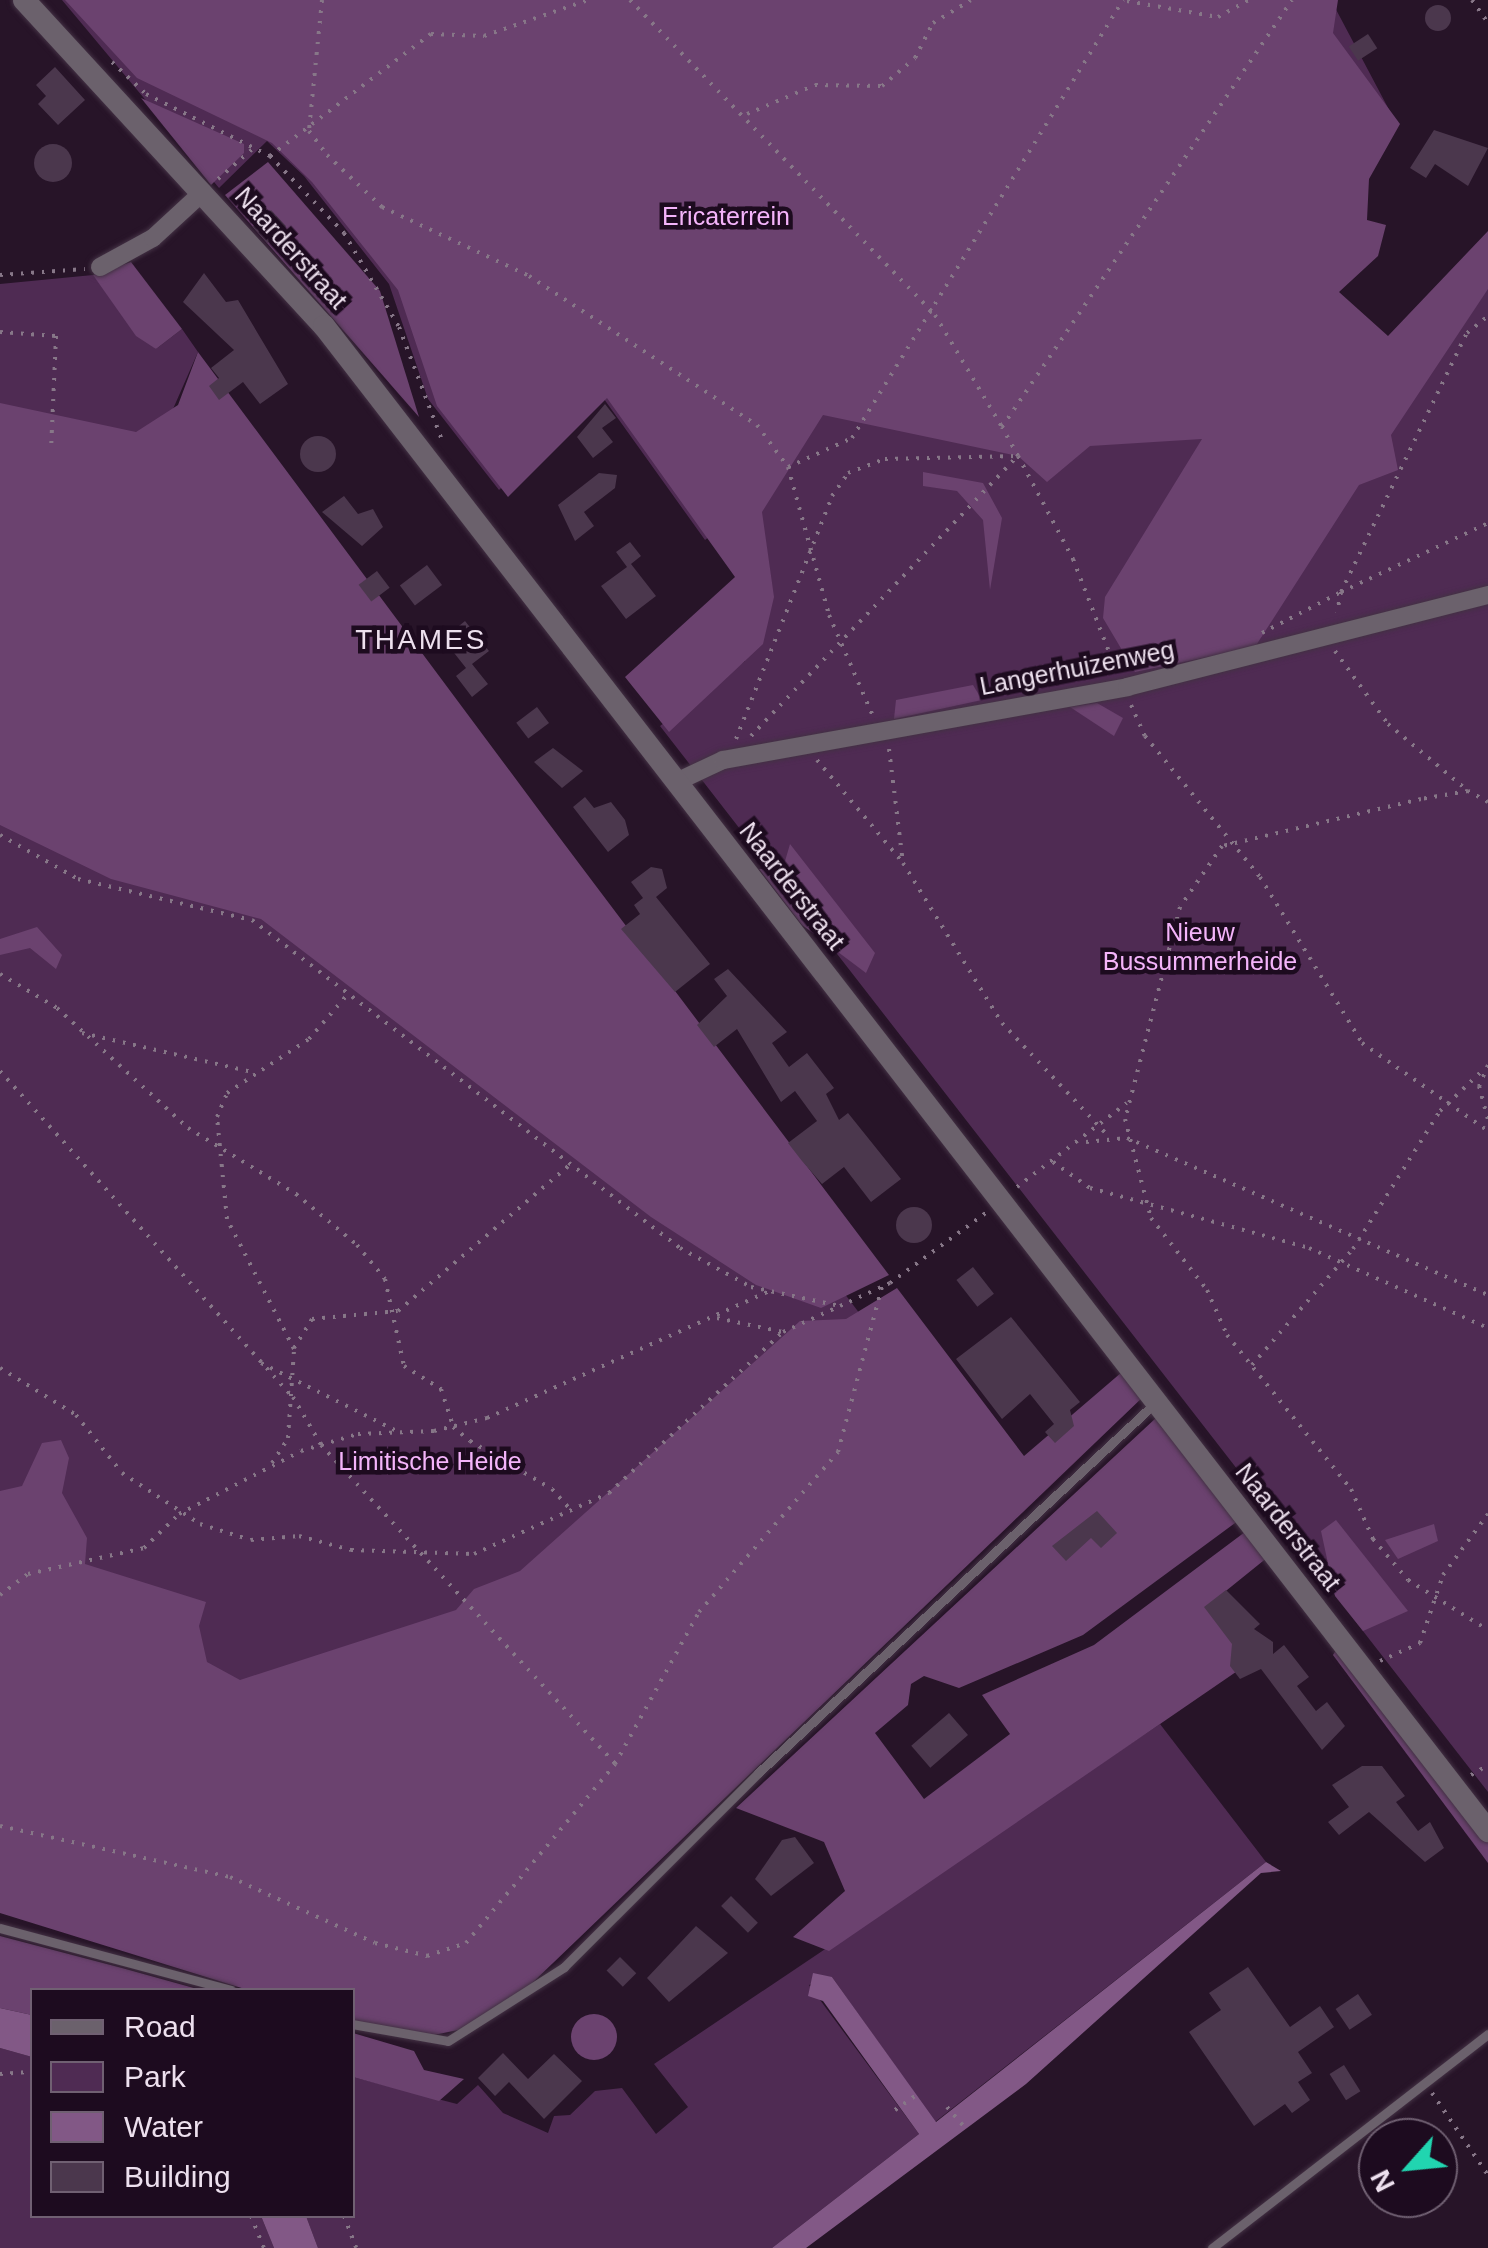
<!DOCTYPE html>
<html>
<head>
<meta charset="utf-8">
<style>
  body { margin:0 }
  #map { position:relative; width:1488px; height:2248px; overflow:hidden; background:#271428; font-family:Helvetica,sans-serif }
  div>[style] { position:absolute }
  .green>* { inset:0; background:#4f2b53 }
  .forest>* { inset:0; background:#6b426f }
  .round { border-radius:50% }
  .water>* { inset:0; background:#825886 }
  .building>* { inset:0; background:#4b374d; transform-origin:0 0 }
  .path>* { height:4px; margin-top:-2px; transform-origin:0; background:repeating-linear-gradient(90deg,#877788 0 2.5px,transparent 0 10.5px) }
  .roads { filter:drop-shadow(0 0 2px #433144) drop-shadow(0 0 2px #433144) }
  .service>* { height:9px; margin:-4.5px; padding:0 4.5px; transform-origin:4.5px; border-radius:4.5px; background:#6b616c }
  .minor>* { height:18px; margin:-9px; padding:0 9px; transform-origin:9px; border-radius:9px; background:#6b616c }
  .tertiary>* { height:22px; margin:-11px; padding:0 11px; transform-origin:11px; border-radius:11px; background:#6b616c }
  span { translate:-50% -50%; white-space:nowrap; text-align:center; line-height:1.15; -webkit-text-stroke:9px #1d0b1f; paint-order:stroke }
  .park-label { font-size:25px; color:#f4b4fa }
  .street-label { font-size:25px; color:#ede0ee }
  .neighbourhood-label { font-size:28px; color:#ede0ee; letter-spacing:2.5px }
  .legend { position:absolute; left:30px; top:1988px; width:325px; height:230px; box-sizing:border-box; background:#1d0b1f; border:2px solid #706072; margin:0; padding:12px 18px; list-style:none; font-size:30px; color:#ede0ee }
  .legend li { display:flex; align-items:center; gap:20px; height:50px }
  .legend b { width:50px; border:2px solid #706072 }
  .north { position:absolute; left:1358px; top:2118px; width:100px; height:100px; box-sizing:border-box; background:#1d0b1f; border:2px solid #706072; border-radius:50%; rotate:243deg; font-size:28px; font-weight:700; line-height:40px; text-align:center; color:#ede0ee }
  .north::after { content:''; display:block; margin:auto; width:35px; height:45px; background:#21d5b0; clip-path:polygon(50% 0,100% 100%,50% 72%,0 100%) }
</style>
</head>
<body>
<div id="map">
  <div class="green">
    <i style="clip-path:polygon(62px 0,1331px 0,1395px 121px,1110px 596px,1488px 266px,1488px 1792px,660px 726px,745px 661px,746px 508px,705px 540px,599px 392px,499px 490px,428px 399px,389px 284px,304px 176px,267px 141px,219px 188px)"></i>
    <i style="clip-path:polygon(93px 275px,156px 349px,182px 329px,198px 352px,173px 409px,1005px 1505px,352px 1990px,0 1897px,0 284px)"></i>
    <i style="clip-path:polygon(1160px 1724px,1266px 1862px,935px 2122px,832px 1977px,809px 1985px,919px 2134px,772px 2248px,318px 2248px,306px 2216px,352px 2216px,353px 2077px,457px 2104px,478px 2085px,503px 2113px,548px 2133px,554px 2116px,570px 2115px,595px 2091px,622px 2088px,656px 2134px,688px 2107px,654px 2064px)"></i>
    <i style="clip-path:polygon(0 2048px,32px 2057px,32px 2216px,261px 2216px,274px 2248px,0 2248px)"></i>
  </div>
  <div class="forest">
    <i style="clip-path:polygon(65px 0,1338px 0,1333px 33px,1400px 124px,1369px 179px,1367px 220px,1386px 225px,1378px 256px,1339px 292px,1388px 336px,1488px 231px,1488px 289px,1391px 435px,1398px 470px,1359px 485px,1255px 647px,1135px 672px,1103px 618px,1105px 597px,1202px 439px,1090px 446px,1047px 482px,1018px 456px,823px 415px,762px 512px,774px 597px,763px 644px,669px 732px,625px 677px,735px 577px,607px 398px,508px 497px,437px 406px,398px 290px,312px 182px,272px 143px,137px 78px)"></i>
    <i style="clip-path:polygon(141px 98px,244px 144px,244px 153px,211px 185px)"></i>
    <i style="clip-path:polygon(268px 162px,380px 291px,419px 417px,225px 195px)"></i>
    <i style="clip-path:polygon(131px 262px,182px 329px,156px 349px,136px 336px,93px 275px)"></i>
    <i style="clip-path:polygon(198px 352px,544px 817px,889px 1275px,821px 1308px,756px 1285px,651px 1217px,261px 919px,111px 879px,0 825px,0 403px,136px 432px,178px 405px)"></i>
    <i style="clip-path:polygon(923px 472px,983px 483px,1002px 518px,990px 590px,983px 520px,957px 491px,923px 486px)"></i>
    <i style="clip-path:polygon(973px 685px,982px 700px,894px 719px,896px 700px)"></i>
    <i style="clip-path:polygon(1097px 703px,1123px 718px,1114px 736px,1070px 707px)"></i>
    <i style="clip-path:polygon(790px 844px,875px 953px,866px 973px,802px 925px,759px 869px,783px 868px)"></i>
    <i style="clip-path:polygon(37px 927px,62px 955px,56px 969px,30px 948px,0 955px,0 939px)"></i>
    <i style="clip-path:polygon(897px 1288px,1024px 1456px,1122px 1372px,1145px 1395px,528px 1987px,468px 2028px,424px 2037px,353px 2021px,352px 1990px,248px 1990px,0 1913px,0 1491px,22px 1486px,42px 1443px,61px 1440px,69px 1458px,62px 1493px,87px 1538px,85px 1564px,206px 1602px,199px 1626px,207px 1662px,240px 1680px,456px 1610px,474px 1589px,520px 1571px,800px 1321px,846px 1319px)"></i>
    <i style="clip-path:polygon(1171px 1404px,1250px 1512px,1083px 1635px,959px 1688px,924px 1676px,911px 1684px,908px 1705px,875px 1733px,924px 1799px,1010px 1734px,982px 1695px,1094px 1645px,1257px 1523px,1278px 1549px,1206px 1607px,1249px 1663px,829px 1951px,793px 1937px,845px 1891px,824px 1842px,736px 1808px)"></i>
    <i style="clip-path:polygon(1336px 1520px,1408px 1611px,1363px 1631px,1335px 1596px,1321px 1531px)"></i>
    <i style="clip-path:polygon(1434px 1524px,1438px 1541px,1398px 1559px,1385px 1540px)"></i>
    <i style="clip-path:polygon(1343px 1639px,1488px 1835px,1488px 1863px,1333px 1655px)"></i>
    <i style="clip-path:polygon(0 1936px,122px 1968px,201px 1990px,32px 1990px,32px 2015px,0 2008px)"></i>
    <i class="round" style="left:571px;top:2014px;width:46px;height:46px"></i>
    <i style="clip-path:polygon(353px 2033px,414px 2051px,424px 2070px,464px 2079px,439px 2101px,353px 2077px)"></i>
  </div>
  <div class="water">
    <i style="clip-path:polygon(1266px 1862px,1281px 1871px,1261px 1873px,1026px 2084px,806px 2248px,772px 2248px,919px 2134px,823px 2001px,808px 1996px,813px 1973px,832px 1977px,936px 2122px)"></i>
    <i style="clip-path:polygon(0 2008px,32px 2015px,32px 2057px,0 2048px)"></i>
    <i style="clip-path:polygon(261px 2216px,306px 2216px,318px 2248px,274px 2248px)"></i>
  </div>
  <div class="building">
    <i class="round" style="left:1425px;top:5px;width:26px;height:26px"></i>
    <i style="left:1368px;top:34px;width:17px;height:23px;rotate:57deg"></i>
    <i style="clip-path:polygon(55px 67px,85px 100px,58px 125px,38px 104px,46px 96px,36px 85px)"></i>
    <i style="clip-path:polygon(1434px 130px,1488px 148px,1468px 186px,1435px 164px,1426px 178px,1410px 168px)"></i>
    <i class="round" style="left:34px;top:144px;width:38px;height:38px"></i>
    <i style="left:271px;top:210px;width:22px;height:25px;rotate:47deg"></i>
    <i style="clip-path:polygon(204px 273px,226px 302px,238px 300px,288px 384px,260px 404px,243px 382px,219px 400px,209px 386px,219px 378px,211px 368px,234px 350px,183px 302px)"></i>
    <i style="clip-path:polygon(605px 404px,616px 418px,602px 428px,613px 442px,593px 458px,577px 437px)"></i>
    <i class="round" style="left:300px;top:436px;width:36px;height:36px"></i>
    <i style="clip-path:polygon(599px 473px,617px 475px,615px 488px,584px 512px,594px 526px,575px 541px,558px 505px)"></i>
    <i style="clip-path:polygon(344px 496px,358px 514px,373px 509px,383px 527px,362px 546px,322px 512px)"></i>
    <i style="clip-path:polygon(630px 542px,641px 556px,631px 564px,656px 596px,626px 619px,601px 586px,627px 567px,616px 552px)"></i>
    <i style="left:427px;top:565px;width:25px;height:34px;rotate:53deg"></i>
    <i style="left:377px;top:571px;width:21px;height:23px;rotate:53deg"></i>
    <i style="clip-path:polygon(465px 621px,489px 651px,472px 664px,488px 684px,472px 697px,456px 676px,466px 668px,443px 639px)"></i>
    <i style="left:537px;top:707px;width:20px;height:26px;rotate:53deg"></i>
    <i style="clip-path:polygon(553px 748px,583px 771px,562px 788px,534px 762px)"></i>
    <i style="clip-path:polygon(585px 797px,594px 808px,611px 802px,625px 820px,629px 835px,608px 852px,573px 807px)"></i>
    <i style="clip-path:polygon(651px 867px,662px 869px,667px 888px,656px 897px,710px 964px,675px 992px,621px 929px,640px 914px,634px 905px,643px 898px,631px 882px)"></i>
    <i style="clip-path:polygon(728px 969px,787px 1032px,772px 1043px,789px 1067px,807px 1053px,834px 1088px,826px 1094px,839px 1120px,848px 1113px,901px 1179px,871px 1202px,844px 1167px,822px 1184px,802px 1161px,788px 1143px,817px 1121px,795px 1091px,781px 1102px,737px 1029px,714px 1047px,697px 1025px,727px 996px,714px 979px)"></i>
    <i class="round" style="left:896px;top:1207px;width:36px;height:36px"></i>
    <i style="left:973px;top:1267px;width:34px;height:21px;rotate:52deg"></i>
    <i style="clip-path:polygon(1011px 1317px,1080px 1402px,1070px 1410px,1074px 1426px,1055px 1443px,1045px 1432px,1054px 1424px,1030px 1394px,1002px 1419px,956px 1359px)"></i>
    <i style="clip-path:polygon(1097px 1511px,1117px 1533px,1101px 1548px,1091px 1538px,1066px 1561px,1052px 1546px)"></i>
    <i style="clip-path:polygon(1226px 1590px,1260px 1624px,1254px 1629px,1273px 1642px,1273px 1654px,1284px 1645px,1309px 1677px,1297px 1686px,1316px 1711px,1327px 1702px,1345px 1726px,1322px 1750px,1261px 1669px,1240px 1679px,1230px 1666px,1232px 1644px,1204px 1607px)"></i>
    <i style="left:949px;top:1713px;width:29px;height:50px;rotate:49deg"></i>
    <i style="clip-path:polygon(1362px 1766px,1382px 1766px,1405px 1796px,1396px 1802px,1418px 1831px,1430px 1822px,1444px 1848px,1425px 1862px,1369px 1812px,1339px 1835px,1328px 1822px,1349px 1807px,1332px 1785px)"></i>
    <i style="clip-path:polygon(795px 1837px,814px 1863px,771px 1896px,755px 1879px,782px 1840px)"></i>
    <i style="left:731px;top:1896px;width:38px;height:14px;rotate:45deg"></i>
    <i style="clip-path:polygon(696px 1926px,728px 1953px,669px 2002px,647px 1978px)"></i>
    <i style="left:620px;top:1957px;width:23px;height:19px;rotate:45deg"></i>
    <i style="clip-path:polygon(1248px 1967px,1290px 2027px,1320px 2006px,1334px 2027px,1298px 2052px,1312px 2073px,1298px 2082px,1310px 2100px,1292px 2113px,1285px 2104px,1254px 2126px,1189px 2032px,1221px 2010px,1209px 1993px)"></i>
    <i style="left:1358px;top:1994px;width:25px;height:27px;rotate:56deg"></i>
    <i style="clip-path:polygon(503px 2053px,528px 2079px,554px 2054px,582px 2081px,544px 2119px,509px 2082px,495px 2096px,478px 2078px)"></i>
    <i style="left:1344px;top:2065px;width:31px;height:17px;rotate:58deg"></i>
  </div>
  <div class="path">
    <i style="left:322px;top:0;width:132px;rotate:95.7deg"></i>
    <i style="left:309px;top:131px;width:30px;rotate:53deg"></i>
    <i style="left:327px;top:155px;width:76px;rotate:43.4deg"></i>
    <i style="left:382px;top:207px;width:162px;rotate:25.1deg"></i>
    <i style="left:529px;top:276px;width:272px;rotate:33.2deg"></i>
    <i style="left:757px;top:425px;width:52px;rotate:53.6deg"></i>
    <i style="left:788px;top:467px;width:154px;rotate:74.5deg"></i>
    <i style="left:829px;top:615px;width:108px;rotate:66.5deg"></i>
    <i style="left:630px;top:0;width:438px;rotate:45.9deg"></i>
    <i style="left:935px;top:315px;width:131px;rotate:59.1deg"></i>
    <i style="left:1472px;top:0;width:28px;rotate:55deg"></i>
    <i style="left:1127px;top:1px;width:92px;rotate:10deg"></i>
    <i style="left:1218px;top:17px;width:35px;rotate:-29deg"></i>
    <i style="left:112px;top:62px;width:47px;rotate:43.3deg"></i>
    <i style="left:146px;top:94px;width:139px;rotate:26.6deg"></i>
    <i style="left:270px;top:156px;width:107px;rotate:46.1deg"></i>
    <i style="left:344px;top:233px;width:109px;rotate:59.7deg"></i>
    <i style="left:399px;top:327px;width:124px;rotate:69.2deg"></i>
    <i style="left:747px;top:114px;width:74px;rotate:-23.1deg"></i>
    <i style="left:815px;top:85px;width:67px;rotate:0.9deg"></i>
    <i style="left:882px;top:86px;width:43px;rotate:-40.3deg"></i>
    <i style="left:915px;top:58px;width:39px;rotate:-63deg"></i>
    <i style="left:933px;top:23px;width:44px;rotate:-31.2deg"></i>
    <i style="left:270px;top:156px;width:202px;rotate:-37.2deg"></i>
    <i style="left:431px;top:34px;width:53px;rotate:2.2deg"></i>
    <i style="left:484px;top:36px;width:110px;rotate:-19.1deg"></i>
    <i style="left:218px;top:179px;width:50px;rotate:-41deg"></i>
    <i style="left:0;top:275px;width:85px;rotate:-4deg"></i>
    <i style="left:0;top:332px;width:56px;rotate:4.1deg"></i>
    <i style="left:56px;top:336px;width:114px;rotate:92.5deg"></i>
    <i style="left:788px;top:467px;width:70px;rotate:-24.4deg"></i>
    <i style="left:852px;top:438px;width:515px;rotate:-58.25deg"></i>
    <i style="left:1341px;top:592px;width:288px;rotate:-64.1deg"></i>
    <i style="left:1467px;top:333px;width:27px;rotate:-39deg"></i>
    <i style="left:1341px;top:592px;width:162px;rotate:-25.1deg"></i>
    <i style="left:1262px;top:633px;width:89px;rotate:-27.4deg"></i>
    <i style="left:1341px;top:592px;width:21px;rotate:101deg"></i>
    <i style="left:1335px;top:651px;width:90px;rotate:54deg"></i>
    <i style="left:1388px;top:724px;width:104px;rotate:39.9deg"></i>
    <i style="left:1131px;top:705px;width:34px;rotate:66deg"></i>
    <i style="left:1145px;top:736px;width:182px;rotate:50.8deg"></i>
    <i style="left:1260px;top:877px;width:195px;rotate:58.4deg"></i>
    <i style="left:1362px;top:1043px;width:154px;rotate:34.9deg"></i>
    <i style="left:751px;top:736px;width:387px;rotate:-46.4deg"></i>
    <i style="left:1018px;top:456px;width:33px;rotate:-119deg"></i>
    <i style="left:1002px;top:427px;width:516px;rotate:-55.82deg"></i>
    <i style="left:736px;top:739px;width:261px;rotate:-68.4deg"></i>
    <i style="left:832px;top:496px;width:28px;rotate:-55deg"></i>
    <i style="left:848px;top:473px;width:40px;rotate:-21deg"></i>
    <i style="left:885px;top:459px;width:133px;rotate:-1.3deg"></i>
    <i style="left:1018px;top:456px;width:117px;rotate:61.9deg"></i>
    <i style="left:1073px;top:559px;width:119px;rotate:68.8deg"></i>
    <i style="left:889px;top:749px;width:115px;rotate:83deg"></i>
    <i style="left:903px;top:863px;width:188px;rotate:58.3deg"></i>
    <i style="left:1002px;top:1023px;width:156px;rotate:46.8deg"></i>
    <i style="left:817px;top:760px;width:134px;rotate:50.1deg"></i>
    <i style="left:1488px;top:802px;width:23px;rotate:-151deg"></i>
    <i style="left:1468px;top:791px;width:48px;rotate:170.3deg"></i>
    <i style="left:1421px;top:799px;width:204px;rotate:166.7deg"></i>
    <i style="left:1222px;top:846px;width:74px;rotate:124.5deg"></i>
    <i style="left:1180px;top:907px;width:219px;rotate:104.5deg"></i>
    <i style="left:1125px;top:1119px;width:102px;rotate:75.3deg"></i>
    <i style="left:1151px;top:1218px;width:91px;rotate:52.1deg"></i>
    <i style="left:1207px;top:1290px;width:49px;rotate:66deg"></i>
    <i style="left:1227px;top:1335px;width:198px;rotate:51.2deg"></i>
    <i style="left:1351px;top:1489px;width:55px;rotate:66.3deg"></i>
    <i style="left:1373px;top:1539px;width:54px;rotate:49.5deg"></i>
    <i style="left:1408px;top:1580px;width:94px;rotate:32deg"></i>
    <i style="left:0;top:835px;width:90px;rotate:29.4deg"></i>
    <i style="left:78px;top:879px;width:179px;rotate:13.3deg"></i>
    <i style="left:252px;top:920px;width:539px;rotate:37.46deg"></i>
    <i style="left:680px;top:1248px;width:81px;rotate:28.8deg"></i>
    <i style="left:751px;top:1287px;width:91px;rotate:12.1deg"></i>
    <i style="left:840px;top:1306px;width:55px;rotate:-24.7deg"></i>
    <i style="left:890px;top:1283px;width:120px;rotate:-36.2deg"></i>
    <i style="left:0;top:974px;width:66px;rotate:30.8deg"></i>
    <i style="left:57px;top:1008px;width:178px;rotate:42.5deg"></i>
    <i style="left:188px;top:1128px;width:127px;rotate:31.4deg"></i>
    <i style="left:296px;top:1194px;width:80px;rotate:39.9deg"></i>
    <i style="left:357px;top:1245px;width:44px;rotate:50.5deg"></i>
    <i style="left:385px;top:1279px;width:89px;rotate:77.7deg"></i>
    <i style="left:404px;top:1366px;width:44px;rotate:31.9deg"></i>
    <i style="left:441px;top:1389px;width:40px;rotate:72deg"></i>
    <i style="left:453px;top:1427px;width:22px;rotate:39deg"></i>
    <i style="left:470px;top:1441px;width:95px;rotate:30.3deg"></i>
    <i style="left:552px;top:1489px;width:31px;rotate:48deg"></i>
    <i style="left:82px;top:1033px;width:174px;rotate:12.9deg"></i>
    <i style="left:1488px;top:1065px;width:23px;rotate:113deg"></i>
    <i style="left:1479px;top:1086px;width:35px;rotate:75deg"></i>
    <i style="left:0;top:1071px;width:438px;rotate:48.1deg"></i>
    <i style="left:293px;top:1397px;width:56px;rotate:59.7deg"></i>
    <i style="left:321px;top:1445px;width:434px;rotate:47.3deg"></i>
    <i style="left:1086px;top:1142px;width:41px;rotate:-5.6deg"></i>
    <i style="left:1127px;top:1138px;width:394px;rotate:23.5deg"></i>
    <i style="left:1053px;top:1162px;width:45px;rotate:35.1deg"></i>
    <i style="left:1090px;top:1188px;width:227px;rotate:15.3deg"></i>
    <i style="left:1309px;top:1248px;width:196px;rotate:24.1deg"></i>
    <i style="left:1017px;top:1187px;width:138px;rotate:-37.4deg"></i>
    <i style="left:717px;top:1318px;width:67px;rotate:12deg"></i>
    <i style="left:783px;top:1332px;width:63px;rotate:-24.5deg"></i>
    <i style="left:294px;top:1348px;width:34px;rotate:-58deg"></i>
    <i style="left:312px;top:1319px;width:86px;rotate:-5.3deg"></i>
    <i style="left:398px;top:1311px;width:227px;rotate:-40.4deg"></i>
    <i style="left:261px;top:1363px;width:154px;rotate:26.6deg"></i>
    <i style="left:1252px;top:1365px;width:154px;rotate:-49deg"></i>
    <i style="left:1353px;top:1249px;width:163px;rotate:-57.8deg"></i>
    <i style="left:1440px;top:1111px;width:59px;rotate:-43.6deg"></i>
    <i style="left:0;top:1368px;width:89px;rotate:31.7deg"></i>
    <i style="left:76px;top:1415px;width:74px;rotate:51.6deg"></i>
    <i style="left:122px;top:1473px;width:93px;rotate:33.2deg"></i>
    <i style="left:200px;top:1524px;width:53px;rotate:17.4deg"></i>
    <i style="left:251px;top:1540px;width:48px;rotate:-4.8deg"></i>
    <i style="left:299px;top:1536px;width:54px;rotate:15.1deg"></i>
    <i style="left:351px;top:1550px;width:123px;rotate:1.9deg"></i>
    <i style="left:474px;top:1554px;width:148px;rotate:-24.3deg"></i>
    <i style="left:609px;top:1493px;width:237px;rotate:-42.8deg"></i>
    <i style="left:272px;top:1463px;width:30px;rotate:-57deg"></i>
    <i style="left:288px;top:1438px;width:89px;rotate:-86.1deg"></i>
    <i style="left:294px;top:1349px;width:146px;rotate:-117.3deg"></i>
    <i style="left:227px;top:1219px;width:102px;rotate:-95.6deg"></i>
    <i style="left:217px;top:1117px;width:26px;rotate:-67deg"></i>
    <i style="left:227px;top:1093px;width:98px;rotate:-33.4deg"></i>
    <i style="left:309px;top:1039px;width:60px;rotate:-49.1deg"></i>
    <i style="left:0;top:1595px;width:35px;rotate:-37deg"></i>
    <i style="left:28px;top:1574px;width:119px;rotate:-12.6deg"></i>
    <i style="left:144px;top:1548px;width:49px;rotate:-44.2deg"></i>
    <i style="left:179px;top:1514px;width:137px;rotate:-27.3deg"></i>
    <i style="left:301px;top:1451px;width:59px;rotate:-16.6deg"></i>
    <i style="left:358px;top:1434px;width:76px;rotate:-2.3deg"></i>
    <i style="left:434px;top:1431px;width:55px;rotate:-13.8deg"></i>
    <i style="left:487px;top:1418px;width:308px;rotate:-24.2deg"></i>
    <i style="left:1380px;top:1661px;width:44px;rotate:-24.2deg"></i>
    <i style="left:1420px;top:1643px;width:72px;rotate:-71.3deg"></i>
    <i style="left:1443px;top:1575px;width:76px;rotate:-53.6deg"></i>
    <i style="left:1471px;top:1775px;width:20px;rotate:-30deg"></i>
    <i style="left:0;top:1826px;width:236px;rotate:12.5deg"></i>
    <i style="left:230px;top:1877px;width:159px;rotate:24.5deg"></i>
    <i style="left:375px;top:1943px;width:54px;rotate:14deg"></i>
    <i style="left:427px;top:1956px;width:41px;rotate:-18.4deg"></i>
    <i style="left:466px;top:1943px;width:233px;rotate:-50.2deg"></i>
    <i style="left:615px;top:1764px;width:174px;rotate:-61.1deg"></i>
    <i style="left:699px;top:1612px;width:212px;rotate:-49deg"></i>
    <i style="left:838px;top:1452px;width:171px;rotate:-75.1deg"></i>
    <i style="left:0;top:2074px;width:32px;rotate:-4deg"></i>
    <i style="left:1432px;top:2093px;width:99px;rotate:55.7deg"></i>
    <i style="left:947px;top:2107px;width:30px;rotate:49deg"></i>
    <i style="left:895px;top:2110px;width:29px;rotate:-35deg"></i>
    <i style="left:251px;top:2216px;width:35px;rotate:68deg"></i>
    <i style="left:344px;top:2216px;width:34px;rotate:69deg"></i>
  </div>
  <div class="roads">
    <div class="service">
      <i style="left:0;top:1928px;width:239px;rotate:15deg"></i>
      <i style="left:352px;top:2024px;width:97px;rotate:10deg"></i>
      <i style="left:448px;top:2041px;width:138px;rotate:-32.5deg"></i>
      <i style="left:564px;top:1967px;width:274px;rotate:-45deg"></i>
      <i style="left:758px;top:1773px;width:541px;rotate:-42.98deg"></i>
      <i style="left:1212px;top:2248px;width:349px;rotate:-37.8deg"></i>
    </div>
    <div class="minor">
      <i style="left:100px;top:267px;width:60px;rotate:-28.7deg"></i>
      <i style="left:153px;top:238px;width:68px;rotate:-42.6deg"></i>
      <i style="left:676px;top:782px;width:52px;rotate:-25.1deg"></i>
      <i style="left:723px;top:760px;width:411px;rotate:-10.2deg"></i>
      <i style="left:1127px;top:687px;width:373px;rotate:-14.3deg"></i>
    </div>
    <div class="tertiary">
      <i style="left:24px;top:0;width:443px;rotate:47.4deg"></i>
      <i style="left:324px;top:326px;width:1903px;rotate:52.28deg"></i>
    </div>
  </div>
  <div class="park-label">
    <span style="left:726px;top:216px">Ericaterrein</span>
    <span style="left:1200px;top:947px">Nieuw<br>Bussummerheide</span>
    <span style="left:430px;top:1461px">Limitische Heide</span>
  </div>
  <div class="street-label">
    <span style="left:291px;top:248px;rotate:48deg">Naarderstraat</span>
    <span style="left:1077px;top:668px;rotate:-11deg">Langerhuizenweg</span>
    <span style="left:792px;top:886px;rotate:52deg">Naarderstraat</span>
    <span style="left:1288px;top:1527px;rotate:52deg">Naarderstraat</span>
  </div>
  <div class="neighbourhood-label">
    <span style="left:421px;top:640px">THAMES</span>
  </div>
  <ul class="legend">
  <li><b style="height:12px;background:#6b616c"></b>Road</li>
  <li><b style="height:28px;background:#4f2b53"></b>Park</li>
  <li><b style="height:28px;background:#825886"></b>Water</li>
  <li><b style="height:28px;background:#4b374d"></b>Building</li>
  </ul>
  <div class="north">N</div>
</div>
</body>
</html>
